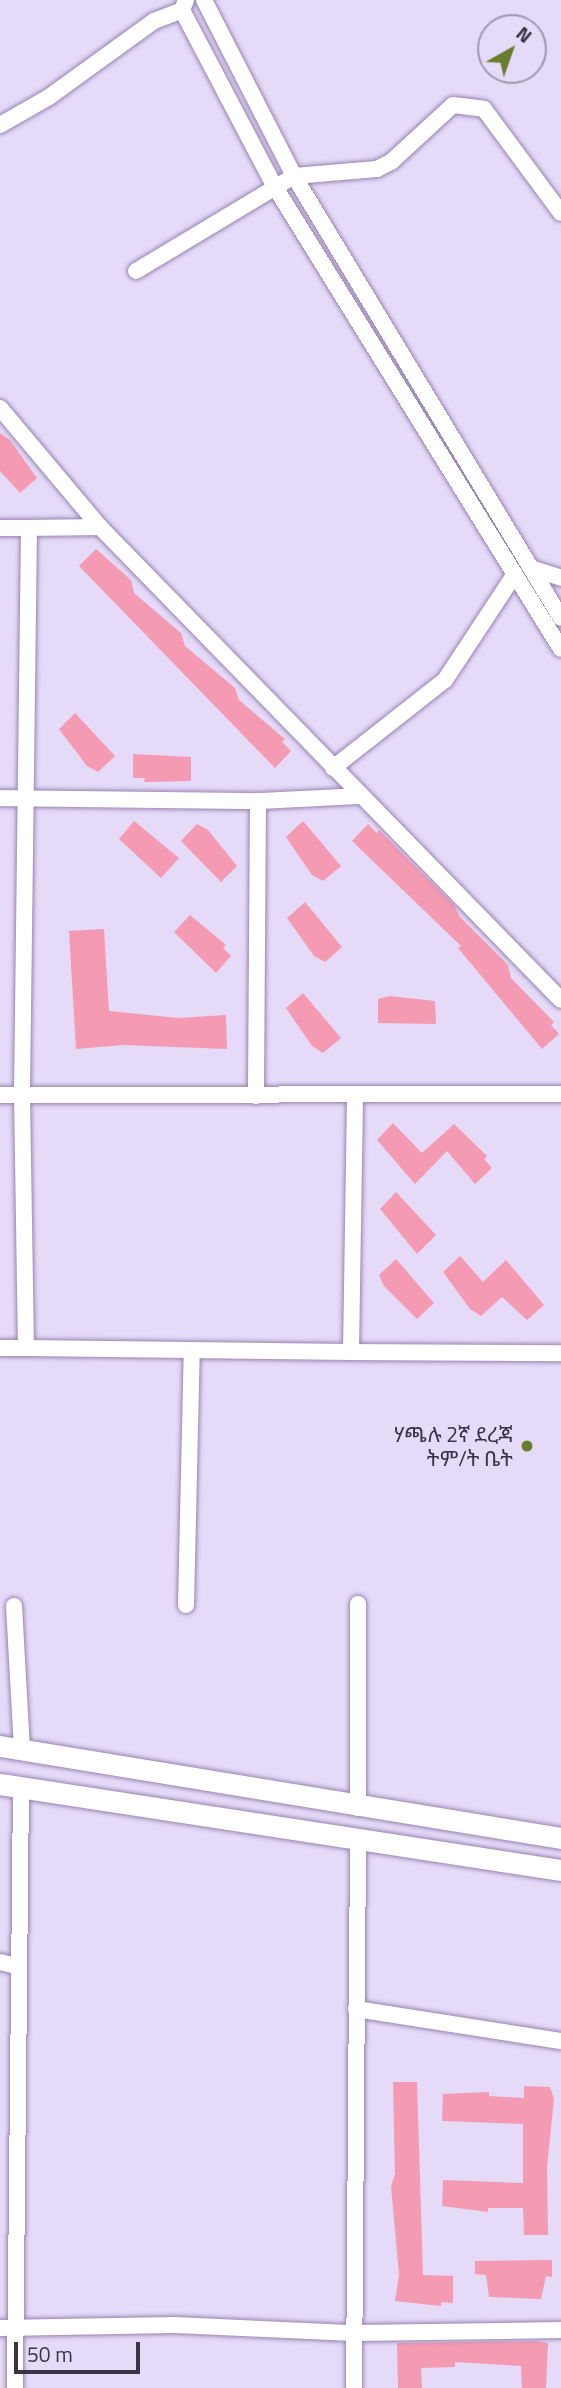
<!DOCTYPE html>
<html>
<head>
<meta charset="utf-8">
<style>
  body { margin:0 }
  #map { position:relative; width:561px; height:2388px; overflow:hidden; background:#e5daf8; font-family:"Titillium Web","Noto Sans Ethiopic",sans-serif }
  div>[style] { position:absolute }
  .building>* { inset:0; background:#f49ab3 }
  .roads { filter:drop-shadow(0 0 2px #9684b2) drop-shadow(0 0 2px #9684b2) }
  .street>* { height:16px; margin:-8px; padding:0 8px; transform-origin:8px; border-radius:8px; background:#fff }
  .secondary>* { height:21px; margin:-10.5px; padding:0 10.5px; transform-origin:10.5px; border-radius:10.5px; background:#fff }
  .dots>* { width:19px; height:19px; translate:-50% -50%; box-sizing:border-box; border:4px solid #e5daf8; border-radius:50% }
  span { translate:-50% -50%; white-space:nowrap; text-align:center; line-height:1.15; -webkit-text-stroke:6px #e5daf8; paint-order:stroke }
  .poi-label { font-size:21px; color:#3a3346 }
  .right { translate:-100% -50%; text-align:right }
  .north { position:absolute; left:477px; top:14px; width:70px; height:70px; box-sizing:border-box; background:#e5daf8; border:2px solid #a197b1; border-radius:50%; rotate:40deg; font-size:19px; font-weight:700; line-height:28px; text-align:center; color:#3a3346 }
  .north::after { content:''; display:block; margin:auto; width:24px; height:32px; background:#697d2e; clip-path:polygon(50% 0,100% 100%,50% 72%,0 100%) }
  .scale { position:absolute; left:14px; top:2342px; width:126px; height:32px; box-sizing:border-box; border:4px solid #3a3346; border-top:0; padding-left:9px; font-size:21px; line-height:24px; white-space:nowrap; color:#3a3346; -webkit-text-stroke:5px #e5daf8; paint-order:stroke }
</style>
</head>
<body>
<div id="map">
  <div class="building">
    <i style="clip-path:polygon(0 433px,10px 440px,37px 478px,20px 493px,0 471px)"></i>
    <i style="clip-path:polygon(96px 549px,131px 580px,134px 593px,181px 633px,185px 646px,235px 688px,239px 700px,285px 739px,282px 742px,291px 751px,275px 768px,79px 566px)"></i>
    <i style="clip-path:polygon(75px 713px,115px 756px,98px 772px,87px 766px,59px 729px)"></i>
    <i style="clip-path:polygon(133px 754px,191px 757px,191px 781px,144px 782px,145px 778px,133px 778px)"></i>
    <i style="clip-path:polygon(134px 821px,179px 858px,161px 878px,119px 839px)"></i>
    <i style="clip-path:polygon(303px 821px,341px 866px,323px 881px,312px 875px,286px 837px)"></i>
    <i style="clip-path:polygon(197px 824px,208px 830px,237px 866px,221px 882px,181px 841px)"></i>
    <i style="clip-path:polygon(368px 824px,377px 833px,379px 830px,454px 905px,460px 917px,508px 965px,511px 978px,554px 1022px,551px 1025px,559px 1034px,542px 1049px,458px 948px,461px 946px,352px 841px)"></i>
    <i style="clip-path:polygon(305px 902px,342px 947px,325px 962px,314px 956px,287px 918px)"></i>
    <i style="clip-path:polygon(190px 915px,226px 945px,223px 948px,231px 956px,216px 973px,174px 932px)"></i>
    <i style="clip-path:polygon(104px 929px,109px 1011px,178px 1018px,226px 1015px,227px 1049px,123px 1045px,76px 1049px,69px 931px)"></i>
    <i style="clip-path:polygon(303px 993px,341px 1038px,323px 1053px,312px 1046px,286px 1008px)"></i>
    <i style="clip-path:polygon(390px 996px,435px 1001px,436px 1024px,378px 1023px,378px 999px)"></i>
    <i style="clip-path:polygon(393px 1123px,422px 1153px,454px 1124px,487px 1156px,484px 1159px,492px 1168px,475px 1184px,447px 1151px,415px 1184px,377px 1140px)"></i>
    <i style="clip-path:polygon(396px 1192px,436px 1235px,417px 1254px,380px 1209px)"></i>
    <i style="clip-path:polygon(460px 1256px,483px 1282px,506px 1260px,544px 1305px,527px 1320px,502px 1297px,481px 1316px,470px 1309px,443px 1272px)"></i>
    <i style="clip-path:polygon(396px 1259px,434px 1303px,417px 1319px,384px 1286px,379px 1275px)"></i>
    <i style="clip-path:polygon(393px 2082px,417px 2082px,423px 2275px,453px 2276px,453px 2303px,441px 2302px,441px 2306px,395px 2301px,399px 2275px,391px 2186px,395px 2174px)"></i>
    <i style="clip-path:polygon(524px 2086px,550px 2087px,554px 2099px,547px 2167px,548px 2235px,524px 2235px,523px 2208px,488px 2208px,488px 2212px,442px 2206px,443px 2180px,523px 2183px,523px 2124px,442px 2121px,443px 2094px,489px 2092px,489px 2096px,524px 2098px)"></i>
    <i style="clip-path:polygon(552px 2260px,552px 2277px,546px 2276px,541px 2299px,489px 2297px,486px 2275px,475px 2274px,475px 2261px)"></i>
    <i style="clip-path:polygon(536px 2341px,548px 2343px,546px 2388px,522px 2388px,521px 2366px,455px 2362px,455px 2367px,421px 2368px,422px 2388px,398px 2388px,397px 2343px)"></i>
  </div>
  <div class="roads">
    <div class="street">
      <i style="left:204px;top:0;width:198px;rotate:62.9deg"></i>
      <i style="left:294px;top:176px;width:516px;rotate:58.86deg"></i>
      <i style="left:182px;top:10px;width:200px;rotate:62.3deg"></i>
      <i style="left:275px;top:187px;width:543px;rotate:58.24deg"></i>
      <i style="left:0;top:125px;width:56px;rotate:-29.7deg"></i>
      <i style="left:49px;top:97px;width:130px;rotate:-35.9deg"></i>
      <i style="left:154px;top:21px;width:30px;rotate:-21deg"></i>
      <i style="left:182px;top:10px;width:11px;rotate:-68deg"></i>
      <i style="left:136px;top:271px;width:184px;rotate:-31deg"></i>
      <i style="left:294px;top:176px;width:83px;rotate:-4.8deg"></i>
      <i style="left:377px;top:169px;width:16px;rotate:-27deg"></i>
      <i style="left:391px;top:162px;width:84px;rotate:-42.6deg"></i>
      <i style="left:453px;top:105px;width:31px;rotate:7deg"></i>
      <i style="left:484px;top:109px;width:129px;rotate:53.5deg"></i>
      <i style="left:0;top:408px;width:155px;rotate:50deg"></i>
      <i style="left:100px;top:527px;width:660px;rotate:45.74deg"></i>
      <i style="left:0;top:528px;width:29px"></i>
      <i style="left:29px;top:528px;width:567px;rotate:90.71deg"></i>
      <i style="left:22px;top:1095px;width:253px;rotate:89.1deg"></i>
      <i style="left:26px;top:1348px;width:325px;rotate:0.7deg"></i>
      <i style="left:351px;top:1352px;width:255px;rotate:-89.1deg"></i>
      <i style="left:29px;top:528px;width:71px;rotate:-0.8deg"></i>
      <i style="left:531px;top:568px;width:32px;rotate:18deg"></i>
      <i style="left:333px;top:768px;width:142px;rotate:-38.2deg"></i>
      <i style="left:445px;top:680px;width:127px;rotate:-56.6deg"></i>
      <i style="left:0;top:798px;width:258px;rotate:0.7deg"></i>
      <i style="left:258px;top:801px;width:295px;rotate:90.4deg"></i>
      <i style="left:258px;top:801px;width:102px;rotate:-2.8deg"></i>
      <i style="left:0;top:1095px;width:561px;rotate:-0.1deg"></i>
      <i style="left:0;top:1348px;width:26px"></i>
      <i style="left:351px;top:1352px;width:210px;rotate:0.3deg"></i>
      <i style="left:186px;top:1605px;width:255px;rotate:-88.7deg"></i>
      <i style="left:14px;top:1606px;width:144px;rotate:86.8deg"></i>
      <i style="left:358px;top:1808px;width:204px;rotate:-90deg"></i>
      <i style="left:0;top:1962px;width:18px;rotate:13deg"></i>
      <i style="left:356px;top:2009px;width:207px;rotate:8.9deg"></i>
      <i style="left:0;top:2328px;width:175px;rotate:-1deg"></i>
      <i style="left:175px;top:2325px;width:179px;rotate:2.6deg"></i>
      <i style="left:354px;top:2333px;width:207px;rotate:-0.8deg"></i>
      <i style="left:15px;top:2388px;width:601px;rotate:-89.43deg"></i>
      <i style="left:354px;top:2388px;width:549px;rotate:-89.58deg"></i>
    </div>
    <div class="secondary">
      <i style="left:0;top:1746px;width:568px;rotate:9.31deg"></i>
      <i style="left:0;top:1784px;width:568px;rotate:8.72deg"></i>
    </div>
  </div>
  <div class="dots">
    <i style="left:527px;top:1446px;background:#697d2e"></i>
  </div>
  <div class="poi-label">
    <span class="right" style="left:513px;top:1446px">ሃጫሉ 2ኛ ደረጃ<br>ትም/ት ቤት</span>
  </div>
  <div class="north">N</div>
  <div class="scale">50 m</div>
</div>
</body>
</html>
